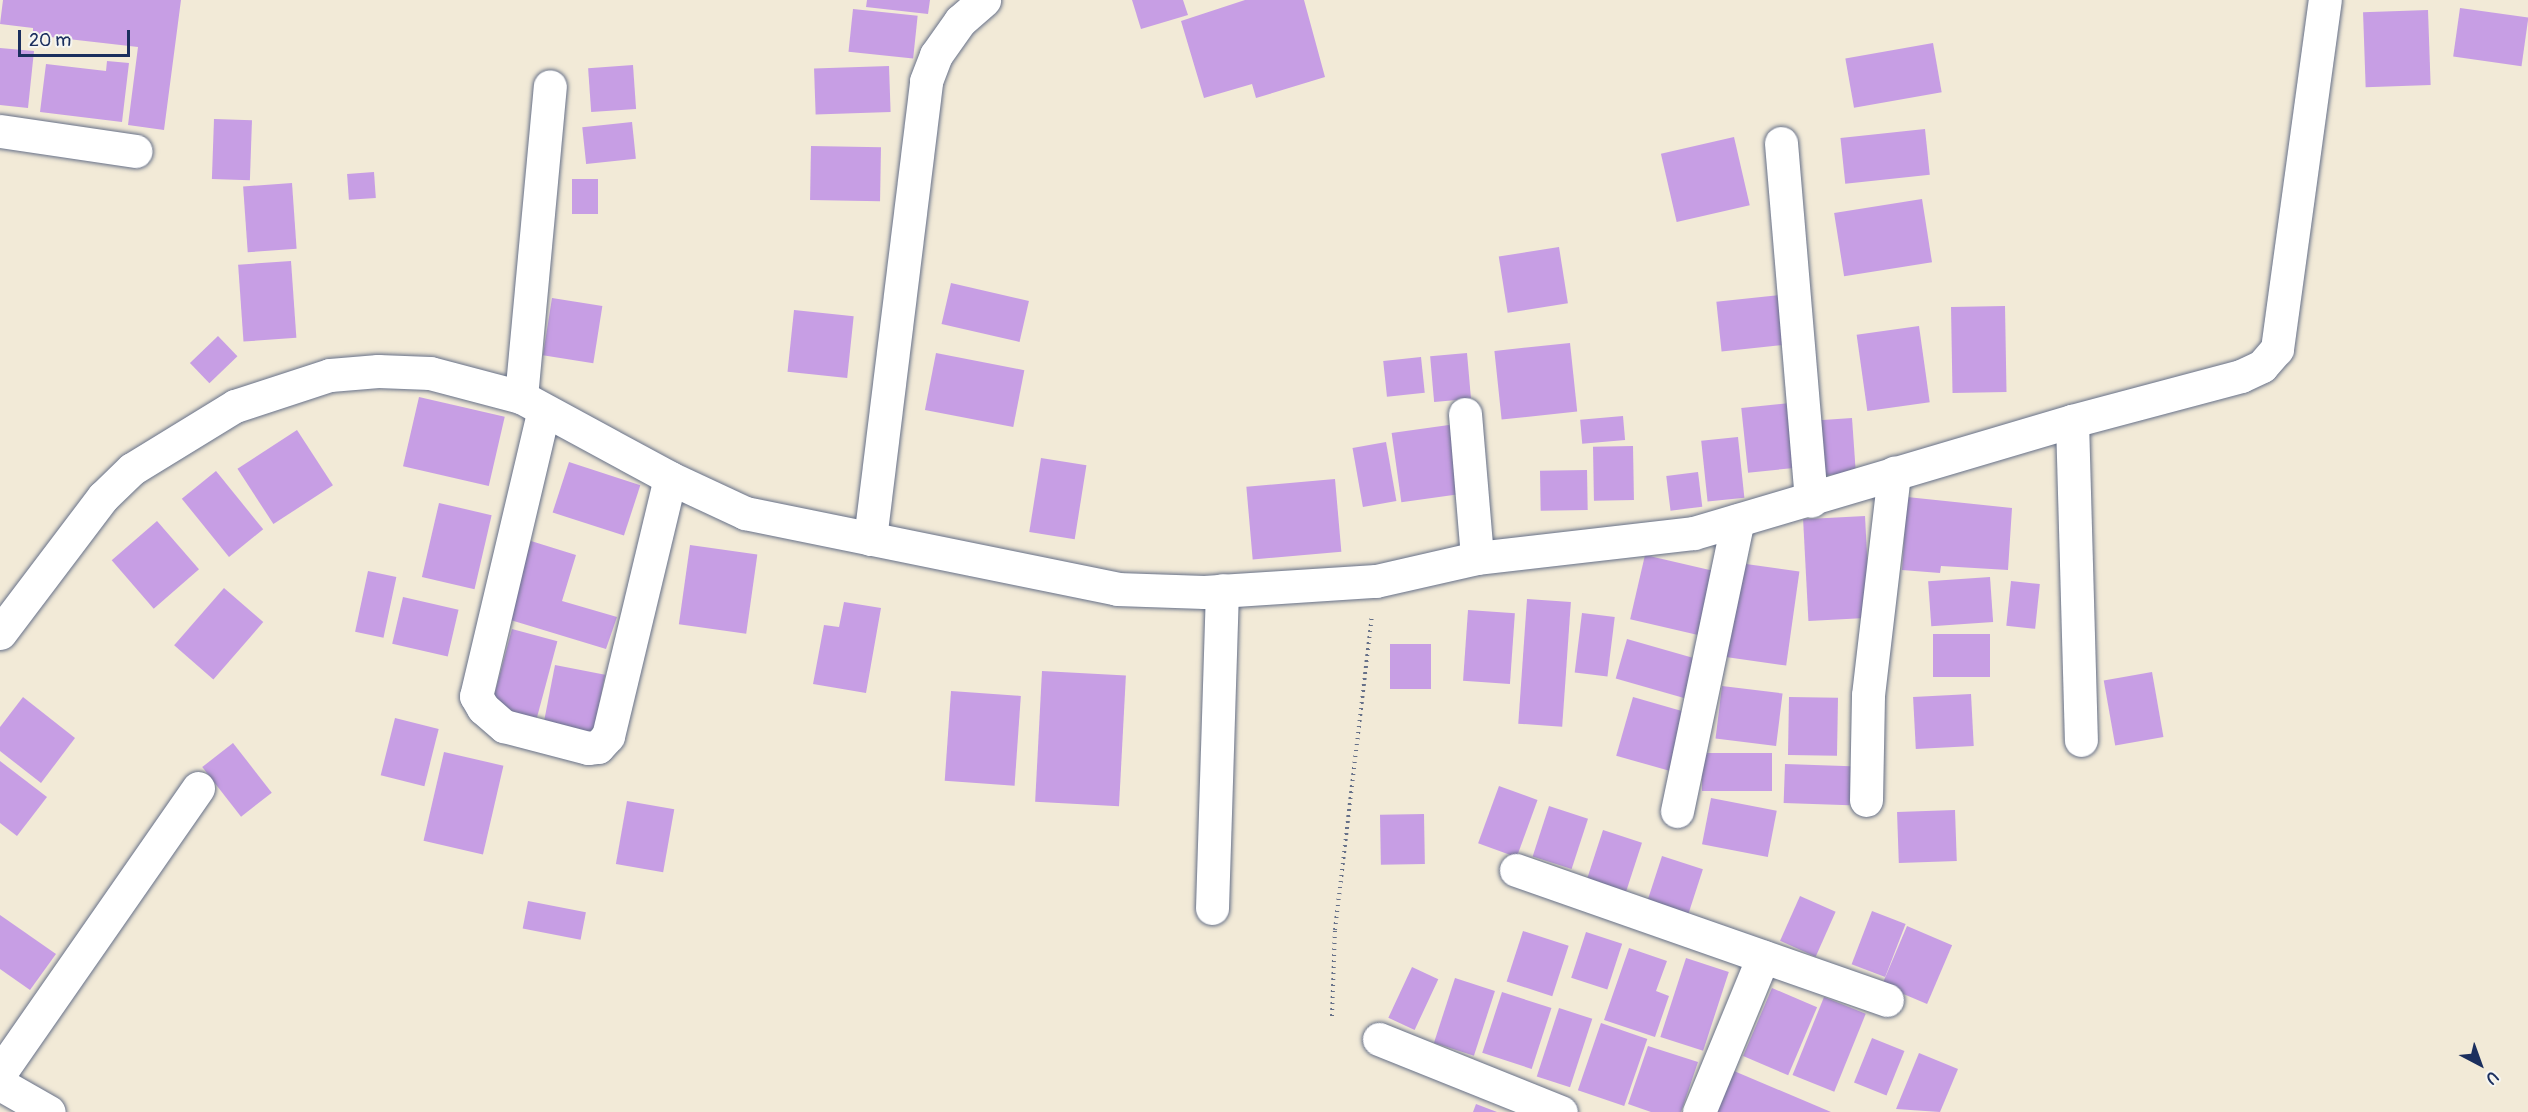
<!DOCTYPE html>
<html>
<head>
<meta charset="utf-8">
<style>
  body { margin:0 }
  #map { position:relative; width:2528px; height:1112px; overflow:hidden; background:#f2ead7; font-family:Pangolin,sans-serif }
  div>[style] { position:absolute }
  .building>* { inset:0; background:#c79ee4; transform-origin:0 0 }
  .path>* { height:4px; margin-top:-2px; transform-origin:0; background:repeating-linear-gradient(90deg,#667088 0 1.5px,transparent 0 6px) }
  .roads { filter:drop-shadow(0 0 2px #667088) drop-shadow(0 0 2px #667088) }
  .minor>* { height:33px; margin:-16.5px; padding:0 16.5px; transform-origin:16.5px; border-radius:16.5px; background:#fff }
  span { translate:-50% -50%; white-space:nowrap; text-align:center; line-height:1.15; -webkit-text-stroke:5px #f6f6f2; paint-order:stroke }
  .north { position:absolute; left:2450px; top:1034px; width:60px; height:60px; -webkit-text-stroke:4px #f6f6f2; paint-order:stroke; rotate:139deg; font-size:16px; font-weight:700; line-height:24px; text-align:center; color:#1b2f5e }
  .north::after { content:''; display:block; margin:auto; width:21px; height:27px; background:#1b2f5e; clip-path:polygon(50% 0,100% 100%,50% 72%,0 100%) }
  .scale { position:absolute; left:18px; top:30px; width:112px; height:27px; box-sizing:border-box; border:3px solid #1b2f5e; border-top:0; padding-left:8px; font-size:18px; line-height:21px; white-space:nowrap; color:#1b2f5e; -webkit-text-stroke:4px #f6f6f2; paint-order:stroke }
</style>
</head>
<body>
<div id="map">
  <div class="building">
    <i style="clip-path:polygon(3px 0,181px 0,164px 130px,128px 125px,138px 47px,33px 35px,33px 28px,0 24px)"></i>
    <i style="clip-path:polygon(867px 0,930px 0,928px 14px,866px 7px)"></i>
    <i style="clip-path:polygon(1132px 0,1183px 0,1188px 15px,1141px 29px)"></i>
    <i style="clip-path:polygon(1245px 0,1304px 0,1325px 77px,1256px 98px,1252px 84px,1204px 98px,1181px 21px)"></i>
    <i style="left:2460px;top:8px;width:69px;height:49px;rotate:8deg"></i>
    <i style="left:853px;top:9px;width:65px;height:43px;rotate:6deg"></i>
    <i style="left:2428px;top:10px;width:75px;height:65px;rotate:88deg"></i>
    <i style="left:1933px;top:43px;width:50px;height:89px;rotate:80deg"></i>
    <i style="clip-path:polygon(0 48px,34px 51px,28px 108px,0 105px)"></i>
    <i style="clip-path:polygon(107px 61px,129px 63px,122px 122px,40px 112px,46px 64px,106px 71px)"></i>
    <i style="left:633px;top:65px;width:44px;height:45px;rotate:86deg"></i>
    <i style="left:889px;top:66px;width:46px;height:75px;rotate:88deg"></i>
    <i style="left:214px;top:119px;width:38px;height:60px;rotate:2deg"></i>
    <i style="left:632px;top:122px;width:37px;height:50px;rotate:84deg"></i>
    <i style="left:1925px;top:129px;width:46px;height:85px;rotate:84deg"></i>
    <i style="left:1734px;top:137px;width:70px;height:75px;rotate:77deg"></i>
    <i style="left:811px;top:146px;width:70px;height:54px;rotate:1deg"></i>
    <i style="left:374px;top:172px;width:26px;height:27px;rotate:86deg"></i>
    <i style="left:598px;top:179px;width:35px;height:26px;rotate:90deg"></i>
    <i style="left:292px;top:183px;width:66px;height:49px;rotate:86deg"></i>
    <i style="left:1922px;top:199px;width:64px;height:89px;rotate:81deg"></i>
    <i style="left:1559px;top:247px;width:57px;height:61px;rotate:81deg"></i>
    <i style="left:291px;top:261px;width:77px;height:53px;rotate:86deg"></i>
    <i style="left:951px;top:283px;width:80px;height:42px;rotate:13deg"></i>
    <i style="left:1780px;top:295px;width:50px;height:64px;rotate:84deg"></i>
    <i style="left:552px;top:298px;width:51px;height:58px;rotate:9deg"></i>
    <i style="left:2005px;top:306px;width:86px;height:54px;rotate:89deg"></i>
    <i style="left:794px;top:310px;width:60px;height:62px;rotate:6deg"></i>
    <i style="left:1919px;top:326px;width:77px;height:63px;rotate:82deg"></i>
    <i style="left:218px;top:336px;width:28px;height:39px;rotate:46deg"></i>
    <i style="left:1570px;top:343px;width:69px;height:76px;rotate:84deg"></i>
    <i style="left:936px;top:353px;width:90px;height:58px;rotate:11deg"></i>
    <i style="left:1467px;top:353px;width:46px;height:37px;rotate:85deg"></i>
    <i style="left:1421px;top:357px;width:36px;height:38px;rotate:84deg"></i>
    <i style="left:419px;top:397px;width:88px;height:71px;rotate:13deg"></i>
    <i style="left:1790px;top:403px;width:65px;height:49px;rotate:84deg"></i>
    <i style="left:1623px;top:416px;width:24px;height:43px;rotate:85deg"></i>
    <i style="left:1852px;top:418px;width:55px;height:33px;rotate:86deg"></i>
    <i style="left:1456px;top:424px;width:70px;height:65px;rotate:82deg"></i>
    <i style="left:297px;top:430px;width:66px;height:71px;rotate:57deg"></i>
    <i style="left:1738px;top:437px;width:61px;height:37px;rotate:84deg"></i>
    <i style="left:1386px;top:442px;width:60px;height:34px;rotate:80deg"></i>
    <i style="left:1633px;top:446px;width:54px;height:40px;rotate:89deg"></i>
    <i style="left:1041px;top:458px;width:46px;height:75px;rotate:9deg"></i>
    <i style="left:569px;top:462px;width:75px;height:53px;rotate:18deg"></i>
    <i style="left:1587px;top:470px;width:40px;height:47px;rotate:89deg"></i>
    <i style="left:216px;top:471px;width:75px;height:44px;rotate:51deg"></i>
    <i style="left:1698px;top:472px;width:35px;height:32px;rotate:83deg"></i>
    <i style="left:1335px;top:479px;width:73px;height:89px;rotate:85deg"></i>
    <i style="clip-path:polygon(1907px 497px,2012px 508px,2008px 570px,1941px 566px,1940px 573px,1902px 570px)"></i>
    <i style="left:439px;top:503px;width:54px;height:76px;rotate:13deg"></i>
    <i style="left:1865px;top:516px;width:102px;height:62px;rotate:87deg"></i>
    <i style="left:157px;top:521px;width:64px;height:60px;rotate:49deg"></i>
    <i style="clip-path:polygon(531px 541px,576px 555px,562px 601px,617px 617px,606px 649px,507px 619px)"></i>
    <i style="left:690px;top:545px;width:68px;height:80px;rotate:8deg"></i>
    <i style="left:1645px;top:555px;width:73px;height:66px;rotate:13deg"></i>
    <i style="left:1739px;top:563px;width:61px;height:95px;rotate:8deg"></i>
    <i style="left:368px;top:571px;width:29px;height:62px;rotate:12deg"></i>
    <i style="left:1990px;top:577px;width:45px;height:62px;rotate:86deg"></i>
    <i style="left:2011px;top:581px;width:29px;height:45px;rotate:6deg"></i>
    <i style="left:224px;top:588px;width:52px;height:76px;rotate:41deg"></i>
    <i style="left:403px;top:597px;width:57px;height:48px;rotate:13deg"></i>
    <i style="left:1527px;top:599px;width:44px;height:125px;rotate:4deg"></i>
    <i style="clip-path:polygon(844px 602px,881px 608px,866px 693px,813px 684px,824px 625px,839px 627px)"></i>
    <i style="left:1468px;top:610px;width:47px;height:71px;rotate:4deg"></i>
    <i style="left:1582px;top:613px;width:33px;height:60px;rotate:7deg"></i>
    <i style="left:512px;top:629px;width:47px;height:81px;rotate:15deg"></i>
    <i style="left:1933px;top:634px;width:57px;height:43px"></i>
    <i style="left:1627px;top:639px;width:71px;height:41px;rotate:16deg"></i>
    <i style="left:1390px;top:644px;width:41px;height:45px"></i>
    <i style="left:555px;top:665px;width:51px;height:66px;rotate:11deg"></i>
    <i style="left:1042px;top:671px;width:84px;height:131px;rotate:3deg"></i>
    <i style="left:2152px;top:672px;width:66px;height:49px;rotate:80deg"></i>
    <i style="left:1722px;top:686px;width:61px;height:53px;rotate:7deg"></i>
    <i style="left:951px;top:691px;width:70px;height:90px;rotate:4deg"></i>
    <i style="left:1971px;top:694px;width:52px;height:58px;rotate:87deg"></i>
    <i style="clip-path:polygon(23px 697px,75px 738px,41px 783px,0 751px,0 727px)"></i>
    <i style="left:1633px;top:697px;width:58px;height:61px;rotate:16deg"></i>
    <i style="left:1789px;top:697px;width:49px;height:58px;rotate:1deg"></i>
    <i style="left:395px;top:718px;width:45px;height:59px;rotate:14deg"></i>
    <i style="left:233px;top:743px;width:63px;height:39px;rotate:52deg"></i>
    <i style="left:444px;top:752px;width:61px;height:91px;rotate:13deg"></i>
    <i style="left:1772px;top:753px;width:38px;height:70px;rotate:90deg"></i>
    <i style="clip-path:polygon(0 761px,47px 797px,17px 836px,0 823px)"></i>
    <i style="left:1785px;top:764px;width:66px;height:39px;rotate:2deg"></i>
    <i style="left:1499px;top:786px;width:41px;height:61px;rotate:20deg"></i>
    <i style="left:1711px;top:798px;width:67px;height:47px;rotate:11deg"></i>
    <i style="left:627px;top:801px;width:48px;height:64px;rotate:10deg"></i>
    <i style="left:1549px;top:806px;width:41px;height:53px;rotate:18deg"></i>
    <i style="left:1955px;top:810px;width:51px;height:58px;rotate:88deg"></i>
    <i style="left:1424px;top:814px;width:50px;height:44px;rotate:89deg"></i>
    <i style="left:1603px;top:830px;width:41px;height:54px;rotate:18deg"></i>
    <i style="left:1662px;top:856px;width:43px;height:51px;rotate:18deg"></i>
    <i style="left:1800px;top:896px;width:39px;height:49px;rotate:24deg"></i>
    <i style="left:528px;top:901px;width:59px;height:28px;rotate:11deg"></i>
    <i style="left:1872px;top:911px;width:36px;height:57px;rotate:21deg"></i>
    <i style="clip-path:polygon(0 915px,56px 954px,30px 990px,0 969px)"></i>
    <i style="left:1907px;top:926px;width:49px;height:64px;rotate:23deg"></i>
    <i style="left:1523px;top:931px;width:48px;height:53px;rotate:18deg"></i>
    <i style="left:1586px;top:932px;width:38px;height:48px;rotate:18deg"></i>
    <i style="clip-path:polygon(1629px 948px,1667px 961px,1656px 991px,1669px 996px,1655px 1037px,1604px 1020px)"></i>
    <i style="left:1686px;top:958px;width:45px;height:83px;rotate:18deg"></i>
    <i style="left:1412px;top:967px;width:29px;height:56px;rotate:25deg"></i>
    <i style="left:1455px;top:978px;width:42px;height:68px;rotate:18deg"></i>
    <i style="left:1772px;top:988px;width:49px;height:74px;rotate:23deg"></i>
    <i style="left:1502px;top:992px;width:52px;height:64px;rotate:18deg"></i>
    <i style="left:1824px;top:997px;width:45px;height:84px;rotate:22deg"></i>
    <i style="left:1559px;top:1008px;width:35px;height:72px;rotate:18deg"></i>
    <i style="left:1601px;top:1023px;width:49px;height:71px;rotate:19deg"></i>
    <i style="left:1872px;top:1038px;width:35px;height:48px;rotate:22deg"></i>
    <i style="clip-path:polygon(1648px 1046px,1698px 1062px,1681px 1112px,1651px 1112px,1628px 1104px)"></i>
    <i style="clip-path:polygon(1919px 1053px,1958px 1069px,1940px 1112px,1896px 1109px)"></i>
    <i style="clip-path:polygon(1734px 1071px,1831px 1112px,1717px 1112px)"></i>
    <i style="clip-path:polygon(1476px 1104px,1497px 1112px,1473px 1112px)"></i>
  </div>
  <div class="path">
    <i style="left:1332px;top:1016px;width:86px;rotate:-88deg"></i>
    <i style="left:1335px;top:930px;width:315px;rotate:-83.3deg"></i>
  </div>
  <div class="roads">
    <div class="minor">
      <i style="left:0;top:131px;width:137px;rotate:8.4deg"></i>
      <i style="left:1781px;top:143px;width:359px;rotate:85.2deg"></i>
      <i style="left:521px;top:397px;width:312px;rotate:-84.7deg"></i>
      <i style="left:543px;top:413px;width:291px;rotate:103.3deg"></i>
      <i style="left:476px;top:696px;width:14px;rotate:60deg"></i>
      <i style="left:483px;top:708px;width:28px;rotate:41deg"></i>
      <i style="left:504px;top:726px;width:87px;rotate:14.7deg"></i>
      <i style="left:588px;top:748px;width:10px;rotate:-6deg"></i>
      <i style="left:598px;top:747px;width:15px;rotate:-48deg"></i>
      <i style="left:608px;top:736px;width:265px;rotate:-76.5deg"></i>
      <i style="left:1465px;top:414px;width:144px;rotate:85.2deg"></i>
      <i style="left:2072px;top:421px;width:319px;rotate:88.4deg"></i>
      <i style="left:870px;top:539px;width:461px;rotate:-83deg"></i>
      <i style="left:926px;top:81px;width:28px;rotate:-69deg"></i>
      <i style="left:936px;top:55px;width:42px;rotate:-54.8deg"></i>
      <i style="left:960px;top:21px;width:32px;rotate:-41deg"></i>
      <i style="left:0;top:633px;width:171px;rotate:-52.9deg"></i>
      <i style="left:103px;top:497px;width:40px;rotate:-44deg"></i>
      <i style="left:132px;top:469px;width:121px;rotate:-31.5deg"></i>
      <i style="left:235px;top:406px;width:100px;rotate:-18.1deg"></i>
      <i style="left:330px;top:375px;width:48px;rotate:-4.8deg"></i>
      <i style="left:378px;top:371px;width:52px;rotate:2.2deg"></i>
      <i style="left:430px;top:373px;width:94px;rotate:14.8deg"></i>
      <i style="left:521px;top:397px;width:170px;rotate:28.5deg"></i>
      <i style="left:670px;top:478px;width:83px;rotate:25deg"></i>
      <i style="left:745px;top:513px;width:380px;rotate:11.5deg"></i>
      <i style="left:1117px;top:589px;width:87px;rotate:2deg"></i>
      <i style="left:1204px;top:592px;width:172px;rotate:-3.7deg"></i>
      <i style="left:1376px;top:581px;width:104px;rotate:-12.8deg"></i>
      <i style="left:1477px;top:558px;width:218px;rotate:-6.6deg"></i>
      <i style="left:1694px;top:533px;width:394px;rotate:-16.5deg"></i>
      <i style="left:2072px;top:421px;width:175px;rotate:-14.9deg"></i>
      <i style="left:2241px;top:376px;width:23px;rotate:-25deg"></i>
      <i style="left:2262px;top:366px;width:23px;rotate:-49deg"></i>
      <i style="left:2277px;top:349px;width:352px;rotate:-82.2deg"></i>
      <i style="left:1866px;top:800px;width:105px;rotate:-88.9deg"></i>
      <i style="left:1868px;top:695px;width:224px;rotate:-83.3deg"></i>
      <i style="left:1677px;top:811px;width:297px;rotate:-78.2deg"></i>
      <i style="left:1516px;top:870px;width:393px;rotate:19.3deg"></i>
      <i style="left:1212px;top:908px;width:318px;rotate:-88.2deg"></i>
      <i style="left:1379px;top:1039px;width:196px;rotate:21.9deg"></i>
      <i style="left:0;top:1073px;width:347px;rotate:-55.2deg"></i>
      <i style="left:0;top:1084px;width:56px;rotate:29.7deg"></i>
      <i style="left:1699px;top:1112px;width:168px;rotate:-67.6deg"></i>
    </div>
  </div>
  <div class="north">U</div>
  <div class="scale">20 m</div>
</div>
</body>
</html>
